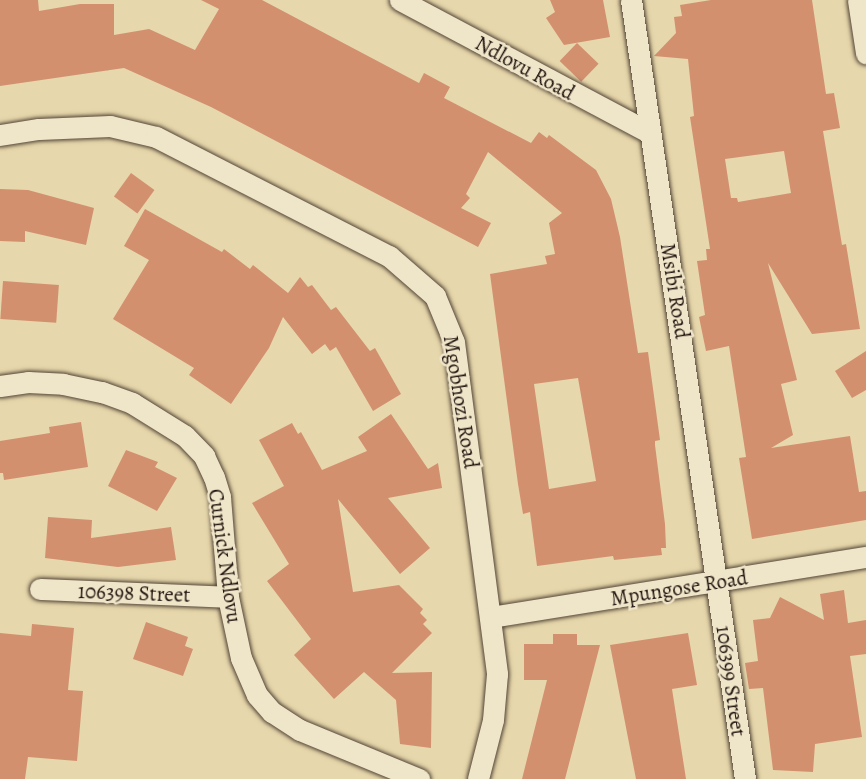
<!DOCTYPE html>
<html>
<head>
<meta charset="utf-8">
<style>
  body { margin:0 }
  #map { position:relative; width:866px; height:779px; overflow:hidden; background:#e7d7ac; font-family:Alegreya,serif }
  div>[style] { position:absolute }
  .building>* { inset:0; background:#d3906e; transform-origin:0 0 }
  .roads { filter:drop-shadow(0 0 2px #524536) drop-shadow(0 0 2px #524536) }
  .street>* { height:21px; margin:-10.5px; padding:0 10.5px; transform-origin:10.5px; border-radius:10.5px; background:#efe5c9 }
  span { translate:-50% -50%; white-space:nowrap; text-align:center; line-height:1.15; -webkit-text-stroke:5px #efe5c9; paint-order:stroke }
  .street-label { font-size:21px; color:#21140e }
</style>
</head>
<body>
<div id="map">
  <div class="building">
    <i style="clip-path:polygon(evenodd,0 0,38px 0,39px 11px,80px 4px,114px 4px,114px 35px,149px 29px,195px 50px,219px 9px,201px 0,262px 0,419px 83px,424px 73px,450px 87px,444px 98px,531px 143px,539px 132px,547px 138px,549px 135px,596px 170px,611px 199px,620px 237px,638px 353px,648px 352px,660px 440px,655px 441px,655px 445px,665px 524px,666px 548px,661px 548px,662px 555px,614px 560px,613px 556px,537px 566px,530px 512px,523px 514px,518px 484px,490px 274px,547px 264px,545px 256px,555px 254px,549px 223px,562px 213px,488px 152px,466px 194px,470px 198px,461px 208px,491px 223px,478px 247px,211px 107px,124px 68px,0 86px,0 0,578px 378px,596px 481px,549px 489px,534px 384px,578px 378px)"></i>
    <i style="clip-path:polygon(550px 0,603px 0,610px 37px,564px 45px,546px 18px,555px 12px)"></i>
    <i style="clip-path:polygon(evenodd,711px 0,812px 0,826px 94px,834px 93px,840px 128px,823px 131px,842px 245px,846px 244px,860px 329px,812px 334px,768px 263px,797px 380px,781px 384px,793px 435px,771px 448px,850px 436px,859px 492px,866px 491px,866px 520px,752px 539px,739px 458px,746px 457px,729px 346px,706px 351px,699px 317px,705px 315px,697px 261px,707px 260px,706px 249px,710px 249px,690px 117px,694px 116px,688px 59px,654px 56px,676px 33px,674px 17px,682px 16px,680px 5px,711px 0,784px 151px,791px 193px,738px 202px,737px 198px,731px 198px,725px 159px,784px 151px)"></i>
    <i style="left:577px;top:43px;width:30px;height:25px;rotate:44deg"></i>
    <i style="left:131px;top:173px;width:29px;height:29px;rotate:36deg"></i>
    <i style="clip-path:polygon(0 189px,28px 190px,94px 208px,86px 245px,25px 231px,25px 242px,0 241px)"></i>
    <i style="clip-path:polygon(145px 209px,222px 252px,224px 249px,250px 269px,253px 265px,288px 293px,300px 277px,308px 287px,312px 285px,331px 310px,336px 307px,370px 351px,375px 348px,401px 394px,373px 411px,336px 347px,330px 351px,325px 344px,312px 354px,283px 317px,269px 348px,231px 404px,189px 375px,194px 368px,113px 319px,149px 260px,124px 246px)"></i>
    <i style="left:3px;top:281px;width:56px;height:38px;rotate:4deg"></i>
    <i style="clip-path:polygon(866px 351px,866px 390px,852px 398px,835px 371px)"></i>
    <i style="clip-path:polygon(391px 414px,428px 469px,438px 463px,442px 488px,388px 498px,430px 548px,400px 574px,338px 499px,353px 592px,399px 585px,423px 609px,420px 613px,427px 620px,423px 624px,432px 633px,392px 673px,432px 672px,431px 748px,400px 744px,396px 700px,364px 672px,334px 699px,294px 655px,311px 639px,267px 581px,289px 564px,252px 503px,284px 486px,259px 440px,292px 423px,298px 434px,301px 432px,322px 470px,367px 451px,358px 437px)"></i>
    <i style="clip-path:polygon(81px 422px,88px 467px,4px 480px,3px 473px,0 473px,0 441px,50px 433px,49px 427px)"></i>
    <i style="clip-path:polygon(126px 450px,158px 462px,155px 467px,177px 478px,157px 511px,108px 486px)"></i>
    <i style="clip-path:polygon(48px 517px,92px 520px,91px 538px,171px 527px,176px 560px,118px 567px,45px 558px)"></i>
    <i style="clip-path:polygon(844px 590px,848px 623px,866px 620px,866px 654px,850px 656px,862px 737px,815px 744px,813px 772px,773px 770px,763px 688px,749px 689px,745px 663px,758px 661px,753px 620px,770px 618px,780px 597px,824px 620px,820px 594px)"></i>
    <i style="clip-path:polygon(146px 622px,188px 637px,185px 646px,193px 649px,183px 676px,133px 659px)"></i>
    <i style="clip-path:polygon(32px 624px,74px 628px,68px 690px,83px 691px,77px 761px,28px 757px,25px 779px,0 779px,0 633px,31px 636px)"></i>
    <i style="clip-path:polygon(688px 633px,697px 685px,672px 689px,686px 779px,636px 779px,610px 645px)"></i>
    <i style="clip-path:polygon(553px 634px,577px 634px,577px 645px,600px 645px,565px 779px,522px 779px,547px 680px,524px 680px,524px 644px,553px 644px)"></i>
  </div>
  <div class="roads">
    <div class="street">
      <i style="left:400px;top:0;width:283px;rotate:28deg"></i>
      <i style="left:631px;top:0;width:787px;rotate:81.67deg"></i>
      <i style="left:858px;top:0;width:54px;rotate:81.4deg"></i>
      <i style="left:0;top:135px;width:39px;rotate:-9deg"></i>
      <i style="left:39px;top:129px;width:71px;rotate:-2.4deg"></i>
      <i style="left:110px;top:126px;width:47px;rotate:13.4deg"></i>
      <i style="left:156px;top:137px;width:262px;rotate:27.1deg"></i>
      <i style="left:389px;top:256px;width:61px;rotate:41deg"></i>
      <i style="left:435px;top:296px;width:50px;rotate:67.6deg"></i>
      <i style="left:454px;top:342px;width:335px;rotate:82.6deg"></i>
      <i style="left:497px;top:674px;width:46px;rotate:95deg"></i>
      <i style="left:493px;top:720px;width:61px;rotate:104.3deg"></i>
      <i style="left:0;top:386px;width:28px;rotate:-8deg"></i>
      <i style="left:28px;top:382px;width:35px;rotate:3deg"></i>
      <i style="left:63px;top:384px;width:40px;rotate:12deg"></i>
      <i style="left:102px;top:392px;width:32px;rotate:20deg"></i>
      <i style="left:132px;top:403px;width:62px;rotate:31.9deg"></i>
      <i style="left:185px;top:436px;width:28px;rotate:46deg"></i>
      <i style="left:204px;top:456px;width:23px;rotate:65deg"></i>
      <i style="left:214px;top:477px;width:21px;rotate:73deg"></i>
      <i style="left:220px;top:497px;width:100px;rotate:85.4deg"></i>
      <i style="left:228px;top:597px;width:62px;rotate:78deg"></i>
      <i style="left:241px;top:658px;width:40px;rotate:66.6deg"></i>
      <i style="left:257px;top:695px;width:23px;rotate:49deg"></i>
      <i style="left:272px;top:712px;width:33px;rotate:33deg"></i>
      <i style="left:300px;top:730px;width:129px;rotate:22.4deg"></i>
      <i style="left:40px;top:589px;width:188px;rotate:2.4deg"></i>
      <i style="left:491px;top:617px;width:380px;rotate:-9.1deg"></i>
    </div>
  </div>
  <div class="street-label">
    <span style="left:525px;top:68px;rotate:29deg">Ndlovu Road</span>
    <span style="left:675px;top:291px;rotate:81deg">Msibi Road</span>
    <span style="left:461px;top:402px;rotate:81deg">Mgobhozi Road</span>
    <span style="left:225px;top:556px;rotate:82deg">Curnick Ndlovu</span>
    <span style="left:679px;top:588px;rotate:-9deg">Mpungose Road</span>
    <span style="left:134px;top:593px;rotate:2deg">106398 Street</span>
    <span style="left:731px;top:681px;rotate:82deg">106399 Street</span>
  </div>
</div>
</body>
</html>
